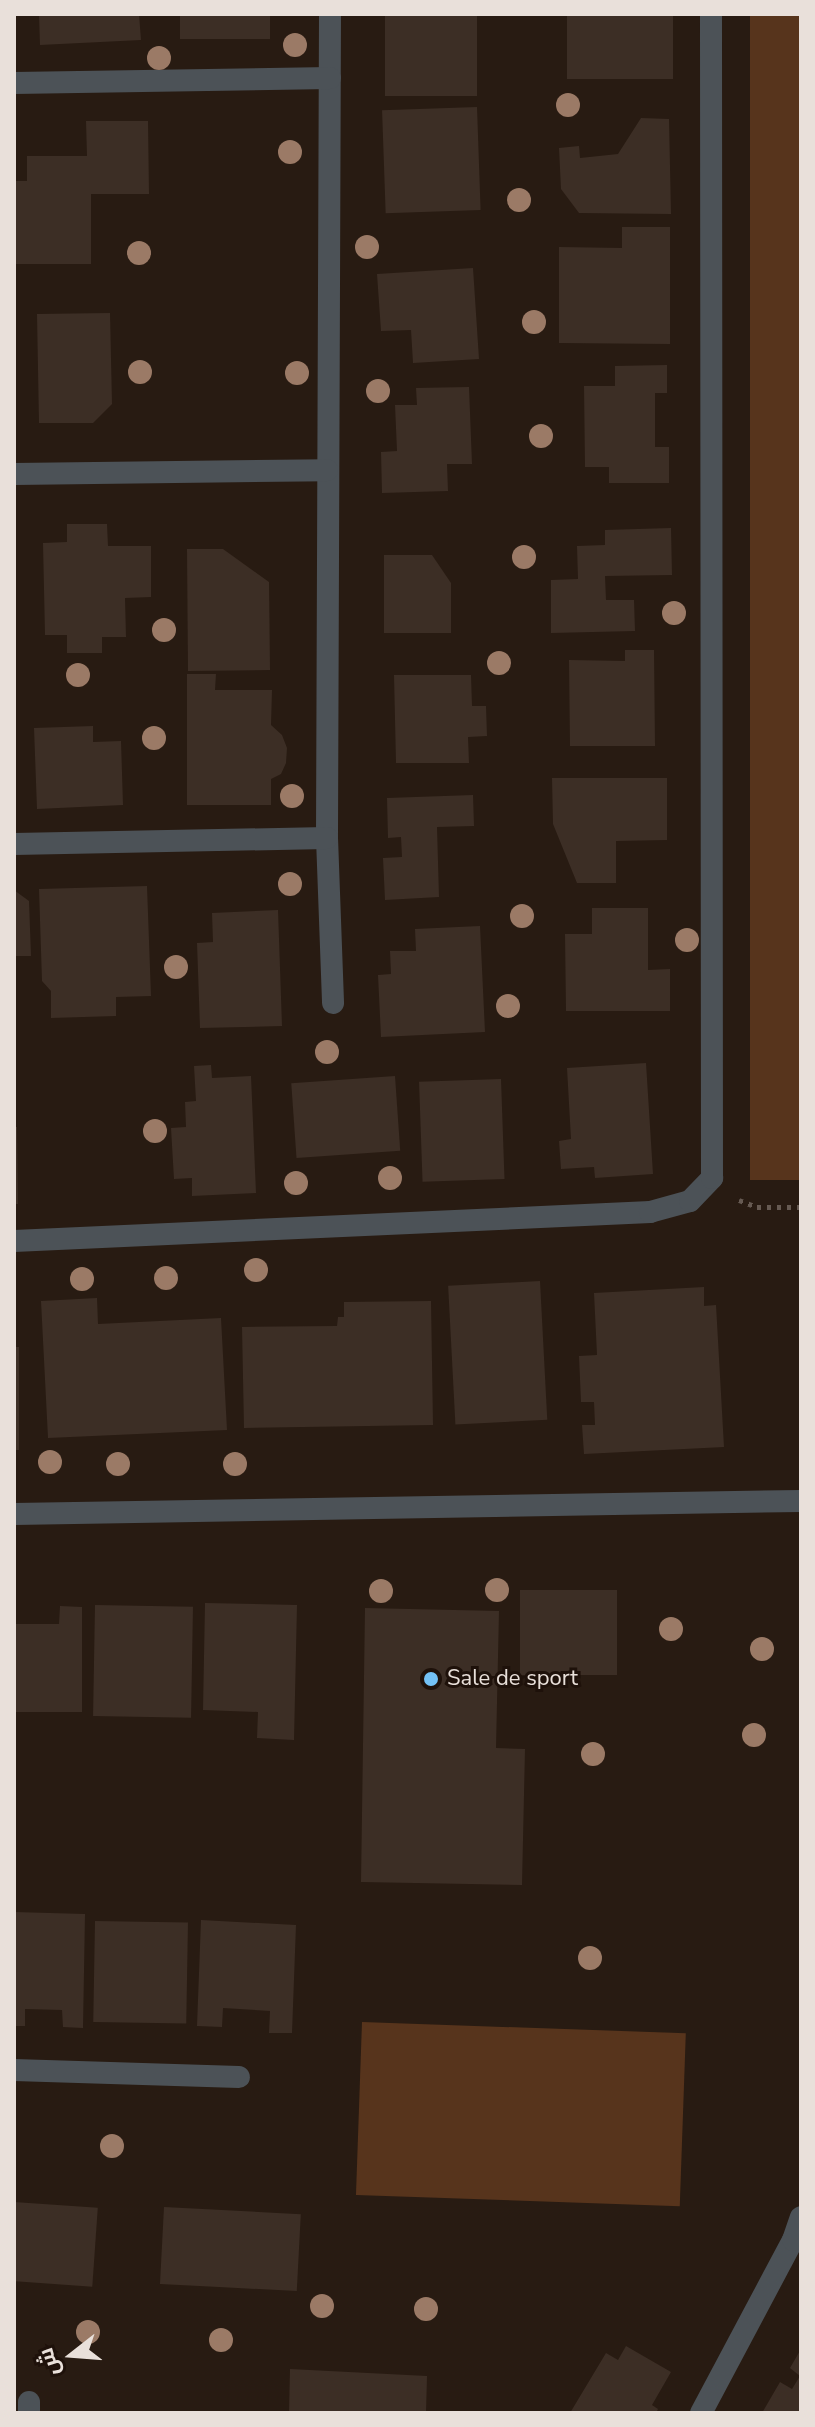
<!DOCTYPE html>
<html>
<head>
<meta charset="utf-8">
<style>
  body { margin:0 }
  #map { position:relative; width:815px; height:2427px; overflow:hidden; background:#281b12; font-family:"Nunito Sans",Cairo,sans-serif }
  div>[style] { position:absolute }
  .green>* { inset:0; background:#57341c; transform-origin:0 0 }
  .building>* { inset:0; background:#3c2e25; transform-origin:0 0 }
  .path>* { height:5px; margin-top:-2.5px; transform-origin:0; background:repeating-linear-gradient(90deg,#665a52 0 4px,transparent 0 10px) }
  .minor>* { height:22px; margin:-11px; padding:0 11px; transform-origin:11px; border-radius:11px; background:#4c5257 }
  .trees>* { width:24px; height:24px; margin:-12px; border-radius:50%; background:#9b7a66 }
  .dots>* { width:22px; height:22px; translate:-50% -50%; box-sizing:border-box; border:4px solid #1e110a; border-radius:50% }
  span { translate:-50% -50%; white-space:nowrap; text-align:center; line-height:1.15; -webkit-text-stroke:6px #1e110a; paint-order:stroke }
  .poi-label { font-size:22px; color:#e9e0da }
  .left { translate:0 -50%; text-align:left }
  .frame { position:absolute; inset:0; border:16px solid #e9e0da; pointer-events:none }
  .north { position:absolute; left:32px; top:2315px; width:80px; height:80px; -webkit-text-stroke:6px #1e110a; paint-order:stroke; rotate:253deg; font-size:22px; font-weight:700; line-height:32px; text-align:center; color:#e9e0da }
  .north::after { content:''; display:block; margin:auto; width:28px; height:36px; background:#e9e0da; clip-path:polygon(50% 0,100% 100%,50% 72%,0 100%) }
</style>
</head>
<body>
<div id="map">
  <div class="green">
    <i style="left:750px;top:14px;width:51px;height:1166px"></i>
    <i style="left:362px;top:2022px;width:324px;height:173px;rotate:2deg"></i>
  </div>
  <div class="building">
    <i style="clip-path:polygon(39px 14px,139px 14px,141px 40px,40px 45px)"></i>
    <i style="left:180px;top:14px;width:90px;height:25px"></i>
    <i style="left:385px;top:14px;width:92px;height:82px"></i>
    <i style="left:567px;top:14px;width:106px;height:65px"></i>
    <i style="left:477px;top:107px;width:103px;height:95px;rotate:88deg"></i>
    <i style="clip-path:polygon(641px 118px,669px 119px,671px 214px,579px 213px,561px 189px,559px 148px,579px 146px,580px 158px,618px 154px)"></i>
    <i style="clip-path:polygon(86px 121px,148px 121px,149px 194px,91px 194px,91px 264px,14px 264px,14px 181px,27px 181px,27px 156px,87px 156px)"></i>
    <i style="clip-path:polygon(622px 227px,670px 227px,670px 344px,559px 343px,559px 247px,622px 248px)"></i>
    <i style="clip-path:polygon(473px 268px,479px 359px,413px 363px,411px 330px,381px 331px,377px 274px)"></i>
    <i style="clip-path:polygon(110px 313px,112px 404px,93px 423px,39px 423px,37px 314px)"></i>
    <i style="clip-path:polygon(667px 365px,667px 393px,655px 393px,655px 447px,669px 447px,669px 483px,609px 483px,609px 467px,585px 467px,584px 386px,615px 386px,615px 366px)"></i>
    <i style="clip-path:polygon(469px 387px,472px 464px,447px 464px,448px 491px,382px 493px,381px 452px,397px 451px,395px 405px,417px 405px,416px 388px)"></i>
    <i style="clip-path:polygon(67px 524px,107px 524px,108px 546px,151px 546px,151px 597px,125px 598px,126px 637px,102px 637px,102px 653px,67px 653px,67px 635px,45px 635px,43px 543px,67px 542px)"></i>
    <i style="clip-path:polygon(671px 528px,672px 575px,605px 576px,606px 600px,634px 600px,635px 631px,551px 633px,551px 580px,578px 579px,577px 546px,605px 545px,605px 530px)"></i>
    <i style="clip-path:polygon(187px 549px,223px 549px,269px 582px,270px 670px,188px 671px)"></i>
    <i style="clip-path:polygon(384px 555px,432px 555px,451px 583px,451px 633px,384px 633px)"></i>
    <i style="clip-path:polygon(625px 650px,654px 650px,655px 746px,570px 746px,569px 660px,625px 661px)"></i>
    <i style="clip-path:polygon(187px 674px,216px 674px,215px 690px,272px 690px,271px 725px,282px 735px,287px 748px,286px 763px,281px 774px,271px 779px,271px 805px,187px 805px)"></i>
    <i style="clip-path:polygon(394px 675px,471px 675px,472px 706px,486px 706px,487px 736px,468px 737px,469px 763px,396px 763px)"></i>
    <i style="clip-path:polygon(93px 726px,93px 742px,121px 741px,123px 805px,37px 809px,34px 728px)"></i>
    <i style="clip-path:polygon(552px 778px,667px 778px,667px 840px,616px 841px,616px 883px,577px 883px,553px 824px)"></i>
    <i style="clip-path:polygon(473px 795px,474px 826px,437px 827px,439px 897px,385px 900px,383px 858px,402px 857px,401px 837px,388px 838px,387px 798px)"></i>
    <i style="clip-path:polygon(147px 886px,151px 996px,116px 997px,116px 1016px,51px 1018px,51px 991px,42px 981px,39px 889px)"></i>
    <i style="clip-path:polygon(14px 890px,29px 901px,31px 956px,14px 956px)"></i>
    <i style="clip-path:polygon(592px 908px,648px 908px,648px 970px,670px 969px,670px 1011px,566px 1011px,565px 934px,592px 934px)"></i>
    <i style="clip-path:polygon(278px 910px,282px 1026px,200px 1028px,197px 943px,213px 942px,212px 913px)"></i>
    <i style="clip-path:polygon(480px 926px,485px 1032px,381px 1037px,378px 975px,391px 974px,390px 951px,416px 951px,415px 929px)"></i>
    <i style="clip-path:polygon(646px 1063px,653px 1174px,595px 1178px,594px 1167px,561px 1169px,559px 1141px,571px 1139px,567px 1068px)"></i>
    <i style="clip-path:polygon(211px 1065px,212px 1078px,251px 1076px,256px 1193px,192px 1196px,192px 1178px,174px 1179px,171px 1128px,186px 1127px,185px 1102px,196px 1101px,194px 1066px)"></i>
    <i style="left:395px;top:1076px;width:75px;height:104px;rotate:86deg"></i>
    <i style="left:501px;top:1079px;width:100px;height:82px;rotate:88deg"></i>
    <i style="clip-path:polygon(14px 1127px,17px 1127px,18px 1204px,14px 1204px)"></i>
    <i style="left:540px;top:1281px;width:139px;height:92px;rotate:87deg"></i>
    <i style="clip-path:polygon(704px 1287px,704px 1306px,716px 1305px,724px 1447px,584px 1454px,582px 1425px,595px 1425px,594px 1402px,581px 1402px,579px 1356px,597px 1355px,594px 1293px)"></i>
    <i style="clip-path:polygon(97px 1298px,98px 1324px,221px 1318px,227px 1430px,48px 1438px,41px 1301px)"></i>
    <i style="clip-path:polygon(431px 1301px,433px 1425px,244px 1428px,242px 1327px,337px 1326px,338px 1317px,344px 1317px,344px 1302px)"></i>
    <i style="left:14px;top:1347px;width:5px;height:103px"></i>
    <i style="left:520px;top:1590px;width:97px;height:85px"></i>
    <i style="clip-path:polygon(205px 1603px,297px 1605px,294px 1740px,257px 1738px,258px 1712px,203px 1710px)"></i>
    <i style="left:95px;top:1605px;width:98px;height:111px;rotate:1deg"></i>
    <i style="clip-path:polygon(60px 1606px,82px 1607px,82px 1712px,14px 1712px,14px 1624px,59px 1624px)"></i>
    <i style="clip-path:polygon(365px 1608px,499px 1611px,496px 1748px,525px 1749px,522px 1885px,361px 1882px)"></i>
    <i style="clip-path:polygon(14px 1912px,85px 1914px,83px 2028px,63px 2027px,62px 2010px,25px 2009px,25px 2026px,14px 2026px)"></i>
    <i style="clip-path:polygon(201px 1920px,296px 1925px,292px 2033px,269px 2033px,270px 2011px,223px 2008px,222px 2027px,197px 2026px)"></i>
    <i style="left:95px;top:1921px;width:93px;height:101px;rotate:1deg"></i>
    <i style="left:14px;top:2202px;width:84px;height:79px;rotate:4deg"></i>
    <i style="left:164px;top:2207px;width:137px;height:77px;rotate:3deg"></i>
    <i style="clip-path:polygon(626px 2346px,671px 2372px,652px 2405px,658px 2409px,656px 2413px,570px 2413px,606px 2353px,618px 2360px)"></i>
    <i style="clip-path:polygon(801px 2349px,801px 2413px,762px 2413px,780px 2382px,792px 2389px,800px 2376px,790px 2368px)"></i>
    <i style="clip-path:polygon(290px 2369px,427px 2376px,426px 2413px,289px 2413px)"></i>
  </div>
  <div class="path">
    <i style="left:739px;top:1200px;width:19px;rotate:21deg"></i>
    <i style="left:757px;top:1207px;width:44px"></i>
  </div>
  <div class="minor">
    <i style="left:330px;top:14px;width:824px;rotate:90.21deg"></i>
    <i style="left:327px;top:838px;width:165px;rotate:87.9deg"></i>
    <i style="left:14px;top:83px;width:316px;rotate:-0.9deg"></i>
    <i style="left:14px;top:474px;width:313px;rotate:-0.7deg"></i>
    <i style="left:14px;top:844px;width:313px;rotate:-1.1deg"></i>
    <i style="left:14px;top:1241px;width:637px;rotate:-2.61deg"></i>
    <i style="left:650px;top:1212px;width:41px;rotate:-15.4deg"></i>
    <i style="left:690px;top:1201px;width:32px;rotate:-46deg"></i>
    <i style="left:712px;top:1178px;width:1164px;rotate:-90.05deg"></i>
    <i style="left:14px;top:1514px;width:787px;rotate:-0.95deg"></i>
    <i style="left:14px;top:2070px;width:225px;rotate:1.8deg"></i>
    <i style="left:29px;top:2413px;width:11px;rotate:-90deg"></i>
    <i style="left:701px;top:2413px;width:196px;rotate:-62deg"></i>
    <i style="left:793px;top:2240px;width:24px;rotate:-71deg"></i>
  </div>
  <div class="trees">
    <i style="left:295px;top:45px"></i>
    <i style="left:159px;top:58px"></i>
    <i style="left:568px;top:105px"></i>
    <i style="left:290px;top:152px"></i>
    <i style="left:519px;top:200px"></i>
    <i style="left:367px;top:247px"></i>
    <i style="left:139px;top:253px"></i>
    <i style="left:534px;top:322px"></i>
    <i style="left:140px;top:372px"></i>
    <i style="left:297px;top:373px"></i>
    <i style="left:378px;top:391px"></i>
    <i style="left:541px;top:436px"></i>
    <i style="left:524px;top:557px"></i>
    <i style="left:674px;top:613px"></i>
    <i style="left:164px;top:630px"></i>
    <i style="left:499px;top:663px"></i>
    <i style="left:78px;top:675px"></i>
    <i style="left:154px;top:738px"></i>
    <i style="left:292px;top:796px"></i>
    <i style="left:290px;top:884px"></i>
    <i style="left:522px;top:916px"></i>
    <i style="left:687px;top:940px"></i>
    <i style="left:176px;top:967px"></i>
    <i style="left:508px;top:1006px"></i>
    <i style="left:327px;top:1052px"></i>
    <i style="left:155px;top:1131px"></i>
    <i style="left:390px;top:1178px"></i>
    <i style="left:296px;top:1183px"></i>
    <i style="left:256px;top:1270px"></i>
    <i style="left:166px;top:1278px"></i>
    <i style="left:82px;top:1279px"></i>
    <i style="left:50px;top:1462px"></i>
    <i style="left:118px;top:1464px"></i>
    <i style="left:235px;top:1464px"></i>
    <i style="left:497px;top:1590px"></i>
    <i style="left:381px;top:1591px"></i>
    <i style="left:671px;top:1629px"></i>
    <i style="left:762px;top:1649px"></i>
    <i style="left:754px;top:1735px"></i>
    <i style="left:593px;top:1754px"></i>
    <i style="left:590px;top:1958px"></i>
    <i style="left:112px;top:2146px"></i>
    <i style="left:322px;top:2306px"></i>
    <i style="left:426px;top:2309px"></i>
    <i style="left:88px;top:2332px"></i>
    <i style="left:221px;top:2340px"></i>
  </div>
  <div class="dots">
    <i style="left:431px;top:1679px;background:#73c1f5"></i>
  </div>
  <div class="poi-label">
    <span class="left" style="left:447px;top:1679px">Sale de sport</span>
  </div>
  <div class="frame"></div>
  <div class="north">ش</div>
</div>
</body>
</html>
